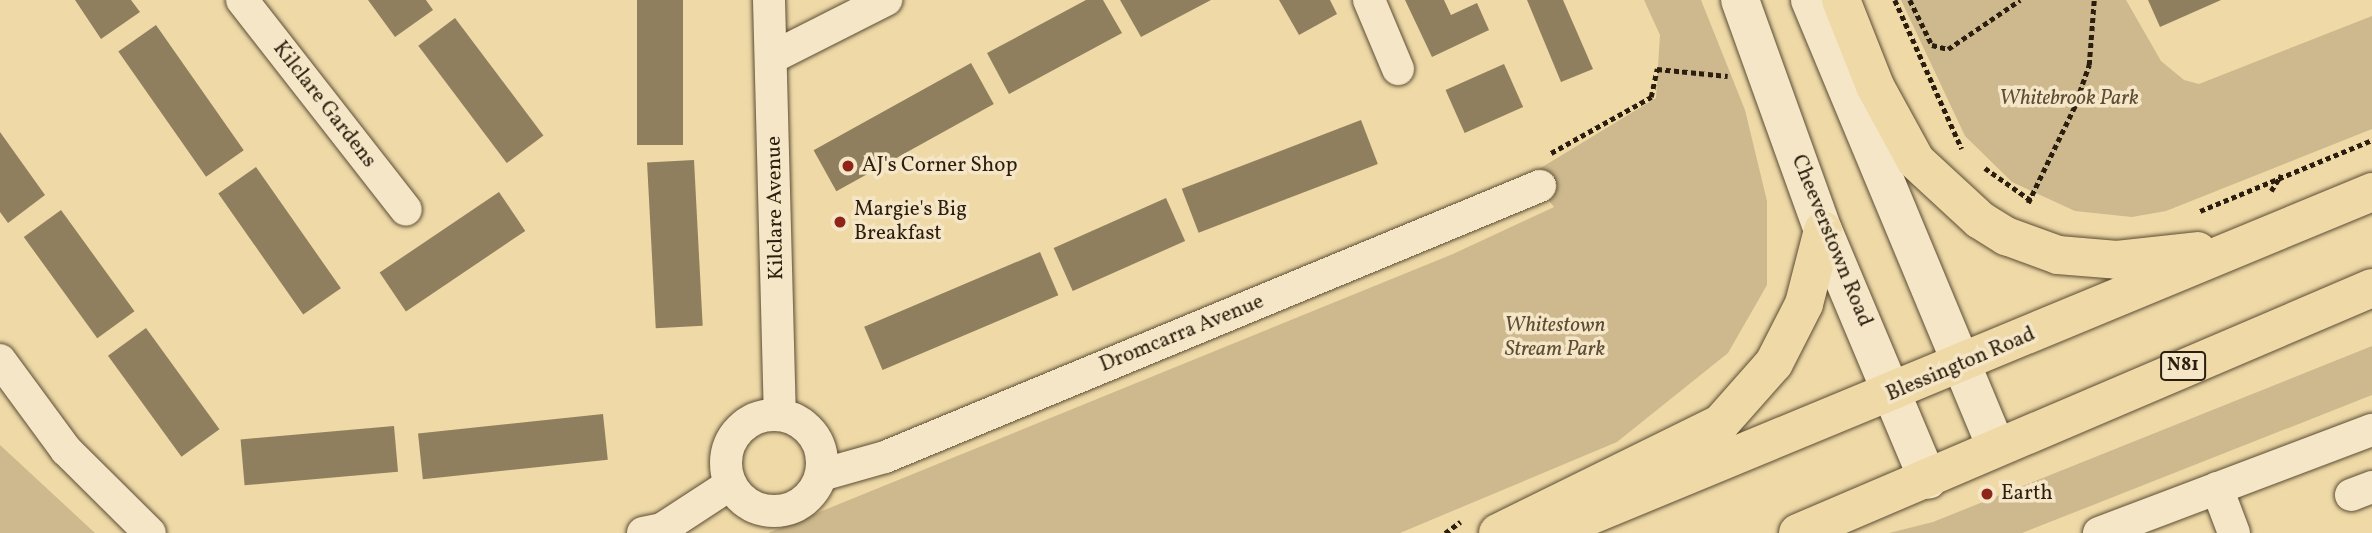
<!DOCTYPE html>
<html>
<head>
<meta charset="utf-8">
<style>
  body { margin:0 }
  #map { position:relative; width:2372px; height:533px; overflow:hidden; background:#eed9a7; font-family:Vollkorn,serif }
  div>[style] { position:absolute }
  .green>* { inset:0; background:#cdb98d }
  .building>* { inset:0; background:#907f5e; transform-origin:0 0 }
  .path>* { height:4.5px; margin-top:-2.25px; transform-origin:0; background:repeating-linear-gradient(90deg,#2b1e0e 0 5px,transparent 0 8.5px) }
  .roads { filter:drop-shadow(0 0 2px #5c4d34) drop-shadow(0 0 2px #5c4d34) }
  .street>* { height:32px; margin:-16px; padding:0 16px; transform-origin:16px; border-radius:16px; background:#f4e6c6 }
  .street>.ring { margin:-16px; padding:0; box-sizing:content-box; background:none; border:32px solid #f4e6c6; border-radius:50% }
  .secondary>* { height:38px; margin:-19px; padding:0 19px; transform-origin:19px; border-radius:19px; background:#f4e6c6 }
  .primary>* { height:38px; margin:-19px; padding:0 19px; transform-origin:19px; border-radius:19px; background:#eed9a7 }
  .dots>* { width:19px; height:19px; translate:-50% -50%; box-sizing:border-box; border:4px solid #f4e6c6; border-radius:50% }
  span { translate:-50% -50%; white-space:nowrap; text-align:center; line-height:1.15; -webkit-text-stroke:7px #f4e6c6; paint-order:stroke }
  .shield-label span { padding:2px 5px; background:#f4e6c6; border:2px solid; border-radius:5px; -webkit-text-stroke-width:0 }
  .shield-label { font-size:19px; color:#2b1e0e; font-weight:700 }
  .park-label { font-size:21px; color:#5c4c34; font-style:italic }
  .street-label { font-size:21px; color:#2b1e0e }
  .poi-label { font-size:21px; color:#2b1e0e }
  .left { translate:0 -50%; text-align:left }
</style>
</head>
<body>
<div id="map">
  <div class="green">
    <i style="clip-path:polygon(1644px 0,1701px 0,1745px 110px,1767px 201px,1767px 285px,1728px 353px,1617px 442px,1400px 533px,768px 533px,1453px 254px,1554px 207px,1529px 175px,1656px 98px,1660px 35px)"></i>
    <i style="clip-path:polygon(1901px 0,2126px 0,2161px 61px,2184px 80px,2199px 84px,2372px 16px,2372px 129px,2166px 211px,2132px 217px,2075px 211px,2012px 182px,1965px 136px)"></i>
    <i style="clip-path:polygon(2372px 346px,2372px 395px,2022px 533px,1889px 533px,1933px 522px)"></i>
    <i style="clip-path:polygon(0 445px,95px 533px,0 533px)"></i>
  </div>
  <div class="building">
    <i style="clip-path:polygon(75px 0,131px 0,140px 12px,101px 39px)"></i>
    <i style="clip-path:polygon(368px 0,426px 0,433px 10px,395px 37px)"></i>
    <i style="left:637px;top:0;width:46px;height:145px"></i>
    <i style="clip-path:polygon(1086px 0,1103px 0,1122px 33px,1009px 94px,987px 53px)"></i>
    <i style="clip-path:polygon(1120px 0,1211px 0,1141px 37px)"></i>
    <i style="clip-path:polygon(1279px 0,1330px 0,1337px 14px,1299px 35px)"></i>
    <i style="clip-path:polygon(1405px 0,1444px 0,1451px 15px,1477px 3px,1489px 30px,1432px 57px)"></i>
    <i style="clip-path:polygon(1527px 0,1563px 0,1593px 69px,1561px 82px)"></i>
    <i style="clip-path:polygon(2148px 0,2221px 0,2160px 27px)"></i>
    <i style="left:455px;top:18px;width:147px;height:46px;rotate:53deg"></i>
    <i style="left:156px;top:25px;width:153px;height:46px;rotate:55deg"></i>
    <i style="left:971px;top:63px;width:47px;height:180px;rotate:61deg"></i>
    <i style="left:1504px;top:64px;width:47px;height:64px;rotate:66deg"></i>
    <i style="left:1361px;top:120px;width:47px;height:192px;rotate:69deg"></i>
    <i style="clip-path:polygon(0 132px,45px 195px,8px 223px,0 212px)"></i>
    <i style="left:694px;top:160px;width:166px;height:47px;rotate:87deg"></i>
    <i style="left:256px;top:167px;width:148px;height:46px;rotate:55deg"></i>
    <i style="left:499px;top:192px;width:47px;height:144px;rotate:56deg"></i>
    <i style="left:1166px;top:198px;width:47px;height:123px;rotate:66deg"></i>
    <i style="left:61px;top:210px;width:125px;height:46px;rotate:54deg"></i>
    <i style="left:1040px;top:252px;width:47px;height:191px;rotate:67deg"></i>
    <i style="left:146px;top:328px;width:125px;height:47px;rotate:54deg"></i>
    <i style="left:603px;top:414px;width:46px;height:186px;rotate:84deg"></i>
    <i style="left:394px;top:426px;width:46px;height:154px;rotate:85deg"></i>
  </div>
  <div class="path">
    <i style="left:1895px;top:0;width:163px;rotate:65.8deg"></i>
    <i style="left:1910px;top:0;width:50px;rotate:63.9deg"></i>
    <i style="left:1932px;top:45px;width:16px;rotate:14deg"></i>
    <i style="left:1948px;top:49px;width:87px;rotate:-34.2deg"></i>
    <i style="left:1551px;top:153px;width:115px;rotate:-29.2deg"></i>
    <i style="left:1651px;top:97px;width:29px;rotate:-78deg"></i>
    <i style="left:1657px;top:69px;width:71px;rotate:5.6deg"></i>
    <i style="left:1985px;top:168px;width:57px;rotate:35.1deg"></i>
    <i style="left:2271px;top:191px;width:19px;rotate:-58deg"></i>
    <i style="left:2028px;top:203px;width:106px;rotate:-64.2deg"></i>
    <i style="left:2074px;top:108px;width:46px;rotate:-70.8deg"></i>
    <i style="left:2089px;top:65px;width:65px;rotate:-85.6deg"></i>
    <i style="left:2200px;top:211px;width:186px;rotate:-22.4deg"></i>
    <i style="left:1445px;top:533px;width:19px;rotate:-36deg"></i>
  </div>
  <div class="roads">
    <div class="street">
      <i style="left:242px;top:0;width:266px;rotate:52deg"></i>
      <i style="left:769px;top:0;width:415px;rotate:88.5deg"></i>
      <i style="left:1369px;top:0;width:75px;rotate:67.2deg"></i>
      <i style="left:773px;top:57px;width:127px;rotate:-26.8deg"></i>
      <i style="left:0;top:360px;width:112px;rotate:53.7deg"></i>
      <i style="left:66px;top:450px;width:118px;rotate:44.7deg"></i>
      <i class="ring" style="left:726px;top:415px;width:64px;height:64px"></i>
      <i style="left:821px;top:475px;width:66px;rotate:-15.7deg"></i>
      <i style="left:885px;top:457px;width:709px;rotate:-22.48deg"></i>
      <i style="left:2217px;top:488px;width:48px;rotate:69.3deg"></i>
      <i style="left:2351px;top:495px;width:22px;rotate:-21deg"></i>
      <i style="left:643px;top:533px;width:19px;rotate:-12deg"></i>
      <i style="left:662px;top:529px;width:82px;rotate:-33.1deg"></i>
      <i style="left:2099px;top:533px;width:292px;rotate:-20.7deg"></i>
    </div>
    <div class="secondary">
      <i style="left:1740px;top:0;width:245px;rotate:70.2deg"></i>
      <i style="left:1823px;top:230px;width:271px;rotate:67.2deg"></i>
      <i style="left:1810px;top:0;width:484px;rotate:67.4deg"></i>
    </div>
    <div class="primary">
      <i style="left:1841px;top:0;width:92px;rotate:68.4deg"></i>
      <i style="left:1875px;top:86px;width:85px;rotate:61.3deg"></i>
      <i style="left:1916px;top:161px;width:87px;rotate:42.7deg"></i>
      <i style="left:1980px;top:220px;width:31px;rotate:32deg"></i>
      <i style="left:2006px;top:236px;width:55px;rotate:20.1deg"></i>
      <i style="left:2058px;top:255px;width:59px;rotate:4.8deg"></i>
      <i style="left:2117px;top:260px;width:81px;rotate:-6.3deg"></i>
      <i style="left:1498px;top:533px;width:247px;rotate:-26.2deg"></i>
      <i style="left:1720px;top:424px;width:81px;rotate:-48.5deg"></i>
      <i style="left:1774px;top:363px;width:66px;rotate:-63deg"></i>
      <i style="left:1804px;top:304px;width:76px;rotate:-75.6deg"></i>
      <i style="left:1548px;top:533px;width:892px;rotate:-22.48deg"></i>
      <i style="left:1798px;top:533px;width:624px;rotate:-23.11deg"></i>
    </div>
  </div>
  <div class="dots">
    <i style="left:848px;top:166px;background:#8f2418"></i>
    <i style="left:840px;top:222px;background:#8f2418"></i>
    <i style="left:1987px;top:494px;background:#8f2418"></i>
  </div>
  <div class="shield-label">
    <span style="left:2183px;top:366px">N81</span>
  </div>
  <div class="park-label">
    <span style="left:2069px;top:99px">Whitebrook Park</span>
    <span style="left:1555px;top:338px">Whitestown<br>Stream Park</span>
  </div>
  <div class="street-label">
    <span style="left:324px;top:105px;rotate:52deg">Kilclare Gardens</span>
    <span style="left:776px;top:208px;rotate:-91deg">Kilclare Avenue</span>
    <span style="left:1831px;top:241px;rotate:68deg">Cheeverstown Road</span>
    <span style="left:1182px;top:334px;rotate:-22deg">Dromcarra Avenue</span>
    <span style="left:1961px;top:365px;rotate:-23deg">Blessington Road</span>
  </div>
  <div class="poi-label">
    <span class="left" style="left:862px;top:166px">AJ's Corner Shop</span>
    <span class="left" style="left:854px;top:222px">Margie's Big<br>Breakfast</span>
    <span class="left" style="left:2001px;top:494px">Earth</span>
  </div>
</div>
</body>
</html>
